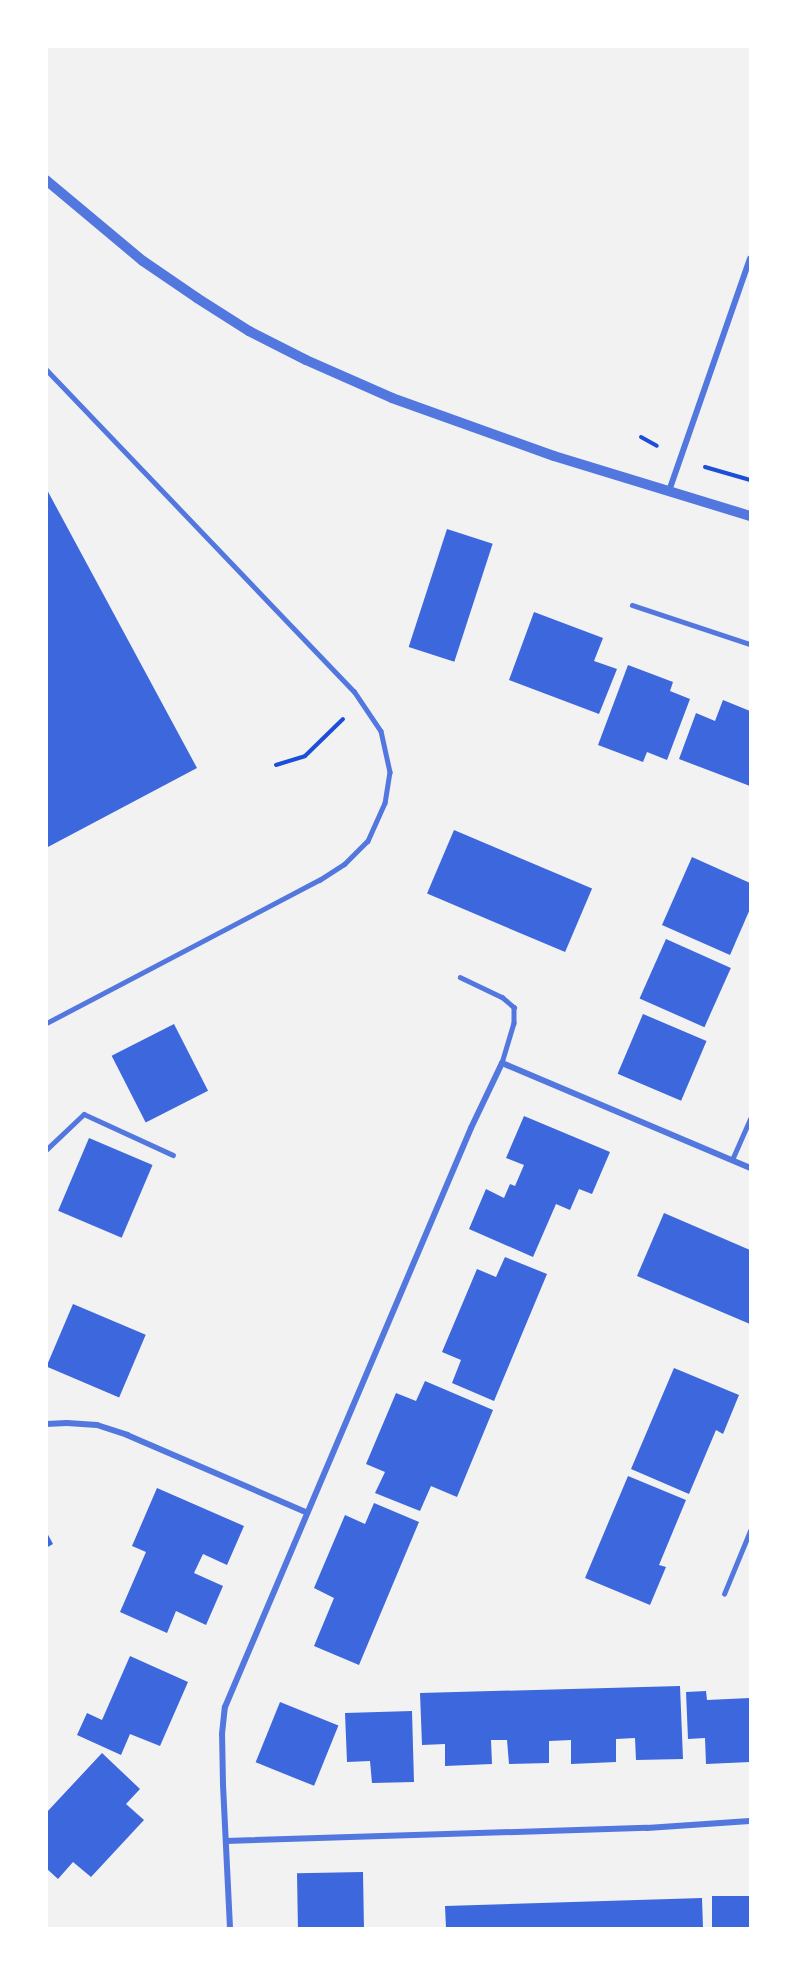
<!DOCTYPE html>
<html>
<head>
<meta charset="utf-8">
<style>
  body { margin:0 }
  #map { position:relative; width:797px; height:1975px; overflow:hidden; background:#f2f2f2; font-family:"Fira Sans Condensed",sans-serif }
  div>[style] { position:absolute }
  .building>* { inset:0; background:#3d67dc; transform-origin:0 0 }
  .path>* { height:4px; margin:-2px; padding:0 2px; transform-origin:2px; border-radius:2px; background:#1d4ed8 }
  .service>* { height:4.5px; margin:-2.25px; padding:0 2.25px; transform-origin:2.25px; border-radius:2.25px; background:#5277de }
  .minor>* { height:6px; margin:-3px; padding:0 3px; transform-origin:3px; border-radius:3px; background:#5277de }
  .tertiary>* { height:10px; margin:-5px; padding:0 5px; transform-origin:5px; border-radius:5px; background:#5277de }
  span { translate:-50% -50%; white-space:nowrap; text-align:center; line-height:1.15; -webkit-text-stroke:5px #fff; paint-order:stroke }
  .frame { position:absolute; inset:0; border:48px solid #fff; pointer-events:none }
</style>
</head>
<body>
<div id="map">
  <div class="building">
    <i style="clip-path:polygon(46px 488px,197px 768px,46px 848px)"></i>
    <i style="left:447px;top:529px;width:48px;height:124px;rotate:18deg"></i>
    <i style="clip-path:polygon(534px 612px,603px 638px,594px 661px,617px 669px,599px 714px,509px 680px)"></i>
    <i style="clip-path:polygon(628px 665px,673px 682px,670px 691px,690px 699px,667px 760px,647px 752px,643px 762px,598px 745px)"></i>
    <i style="clip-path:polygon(723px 700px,750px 711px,750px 786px,679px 759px,696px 713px,715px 721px)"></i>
    <i style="left:454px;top:830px;width:150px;height:69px;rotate:23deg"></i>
    <i style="clip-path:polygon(692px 857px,750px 883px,750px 909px,730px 955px,662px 925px)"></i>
    <i style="left:666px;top:939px;width:71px;height:65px;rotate:24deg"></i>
    <i style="left:643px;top:1014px;width:69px;height:65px;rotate:23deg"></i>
    <i style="left:174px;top:1024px;width:75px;height:70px;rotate:63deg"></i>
    <i style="clip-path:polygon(524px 1116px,610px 1152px,592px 1194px,579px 1189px,570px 1210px,556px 1204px,533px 1257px,469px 1229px,486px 1189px,504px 1198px,510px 1184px,515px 1186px,524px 1165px,506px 1158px)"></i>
    <i style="left:89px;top:1138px;width:69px;height:79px;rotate:23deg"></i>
    <i style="clip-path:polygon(664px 1213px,750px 1250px,750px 1324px,637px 1276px)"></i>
    <i style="clip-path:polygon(505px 1257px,547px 1274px,494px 1401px,452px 1383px,461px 1360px,442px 1352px,477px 1269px,496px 1277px)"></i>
    <i style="left:73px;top:1304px;width:79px;height:68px;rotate:23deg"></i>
    <i style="clip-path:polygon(674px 1368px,739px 1395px,723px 1434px,716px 1430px,689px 1494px,631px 1469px)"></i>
    <i style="clip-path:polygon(425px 1381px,493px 1410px,457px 1497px,431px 1486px,420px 1511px,375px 1493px,385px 1472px,366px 1464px,396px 1393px,416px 1401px)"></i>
    <i style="clip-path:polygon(628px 1476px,686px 1500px,659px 1565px,666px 1567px,650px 1605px,585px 1578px)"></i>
    <i style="clip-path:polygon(157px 1488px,244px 1526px,227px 1565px,203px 1554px,194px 1573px,223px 1586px,206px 1625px,176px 1611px,167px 1633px,120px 1612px,146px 1552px,132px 1546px)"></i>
    <i style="clip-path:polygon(374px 1503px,419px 1522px,359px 1665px,314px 1646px,334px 1598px,314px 1588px,345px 1515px,365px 1524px)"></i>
    <i style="clip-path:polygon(46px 1531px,53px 1544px,46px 1548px)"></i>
    <i style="clip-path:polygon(130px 1656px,188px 1682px,160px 1746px,130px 1734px,121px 1755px,77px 1735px,87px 1713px,102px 1720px)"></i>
    <i style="clip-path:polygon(680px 1686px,683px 1759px,636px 1760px,635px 1738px,616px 1739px,616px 1762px,571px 1764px,571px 1740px,549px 1741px,549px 1763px,509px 1764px,507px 1740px,491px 1740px,492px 1764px,445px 1766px,445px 1744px,422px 1745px,420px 1693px)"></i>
    <i style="clip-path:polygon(706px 1691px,707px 1700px,750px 1698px,750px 1762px,706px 1764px,705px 1738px,688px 1739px,686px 1692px)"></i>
    <i style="left:280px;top:1702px;width:63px;height:65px;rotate:22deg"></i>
    <i style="clip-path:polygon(412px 1711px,414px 1782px,372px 1783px,370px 1761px,347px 1762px,345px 1713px)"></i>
    <i style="clip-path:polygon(102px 1753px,140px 1789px,126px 1804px,144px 1820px,91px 1877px,73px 1862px,58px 1879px,46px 1868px,46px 1813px)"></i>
    <i style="left:363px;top:1872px;width:56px;height:66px;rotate:89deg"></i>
    <i style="left:750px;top:1896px;width:32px;height:38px;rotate:90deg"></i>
    <i style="clip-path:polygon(702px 1898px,703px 1928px,446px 1928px,445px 1906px)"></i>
  </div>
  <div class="path">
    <i style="left:641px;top:437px;width:18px;rotate:29deg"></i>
    <i style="left:705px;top:467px;width:47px;rotate:16.1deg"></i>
    <i style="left:276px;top:765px;width:30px;rotate:-17deg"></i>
    <i style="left:305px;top:756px;width:53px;rotate:-44.2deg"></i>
  </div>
  <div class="service">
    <i style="left:46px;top:369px;width:446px;rotate:46.3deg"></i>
    <i style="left:354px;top:691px;width:48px;rotate:56deg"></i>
    <i style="left:381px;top:731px;width:42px;rotate:77.6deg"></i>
    <i style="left:390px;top:772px;width:31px;rotate:99deg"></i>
    <i style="left:385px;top:803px;width:42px;rotate:114.1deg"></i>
    <i style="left:368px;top:841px;width:33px;rotate:135deg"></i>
    <i style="left:345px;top:864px;width:30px;rotate:147deg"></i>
    <i style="left:320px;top:880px;width:310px;rotate:152.3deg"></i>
    <i style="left:632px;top:605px;width:124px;rotate:18.3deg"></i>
    <i style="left:460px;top:977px;width:47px;rotate:25.5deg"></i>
    <i style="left:502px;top:997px;width:16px;rotate:40deg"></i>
    <i style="left:514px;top:1007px;width:16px;rotate:90deg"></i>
    <i style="left:514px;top:1023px;width:42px;rotate:106.7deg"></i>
    <i style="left:46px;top:1150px;width:52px;rotate:-43.5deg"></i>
    <i style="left:84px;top:1114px;width:98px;rotate:24.7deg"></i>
    <i style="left:732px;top:1160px;width:45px;rotate:-66.3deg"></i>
    <i style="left:724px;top:1594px;width:68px;rotate:-67.6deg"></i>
  </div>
  <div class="minor">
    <i style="left:669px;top:491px;width:246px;rotate:-70.8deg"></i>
    <i style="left:46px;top:1424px;width:21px;rotate:-3deg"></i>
    <i style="left:67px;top:1423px;width:30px;rotate:4deg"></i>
    <i style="left:97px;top:1425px;width:32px;rotate:18deg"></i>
    <i style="left:127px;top:1435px;width:195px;rotate:23.3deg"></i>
    <i style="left:226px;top:1841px;width:421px;rotate:-1.8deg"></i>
    <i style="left:647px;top:1828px;width:103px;rotate:-3.9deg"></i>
    <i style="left:230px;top:1928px;width:144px;rotate:-92.8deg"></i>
    <i style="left:223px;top:1784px;width:50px;rotate:-91.1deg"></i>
    <i style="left:222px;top:1734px;width:27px;rotate:-84deg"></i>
    <i style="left:225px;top:1707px;width:629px;rotate:-66.98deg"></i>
    <i style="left:471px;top:1128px;width:72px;rotate:-64.5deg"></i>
    <i style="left:502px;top:1063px;width:269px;rotate:22.9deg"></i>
  </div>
  <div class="tertiary">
    <i style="left:46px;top:180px;width:126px;rotate:39.9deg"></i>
    <i style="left:143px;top:261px;width:65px;rotate:34.4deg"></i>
    <i style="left:197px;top:298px;width:62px;rotate:32.4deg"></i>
    <i style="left:249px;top:331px;width:64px;rotate:27deg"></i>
    <i style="left:306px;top:360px;width:94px;rotate:23.8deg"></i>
    <i style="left:392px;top:398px;width:172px;rotate:19.7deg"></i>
    <i style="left:554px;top:456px;width:205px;rotate:17deg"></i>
  </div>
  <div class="frame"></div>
</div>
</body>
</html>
